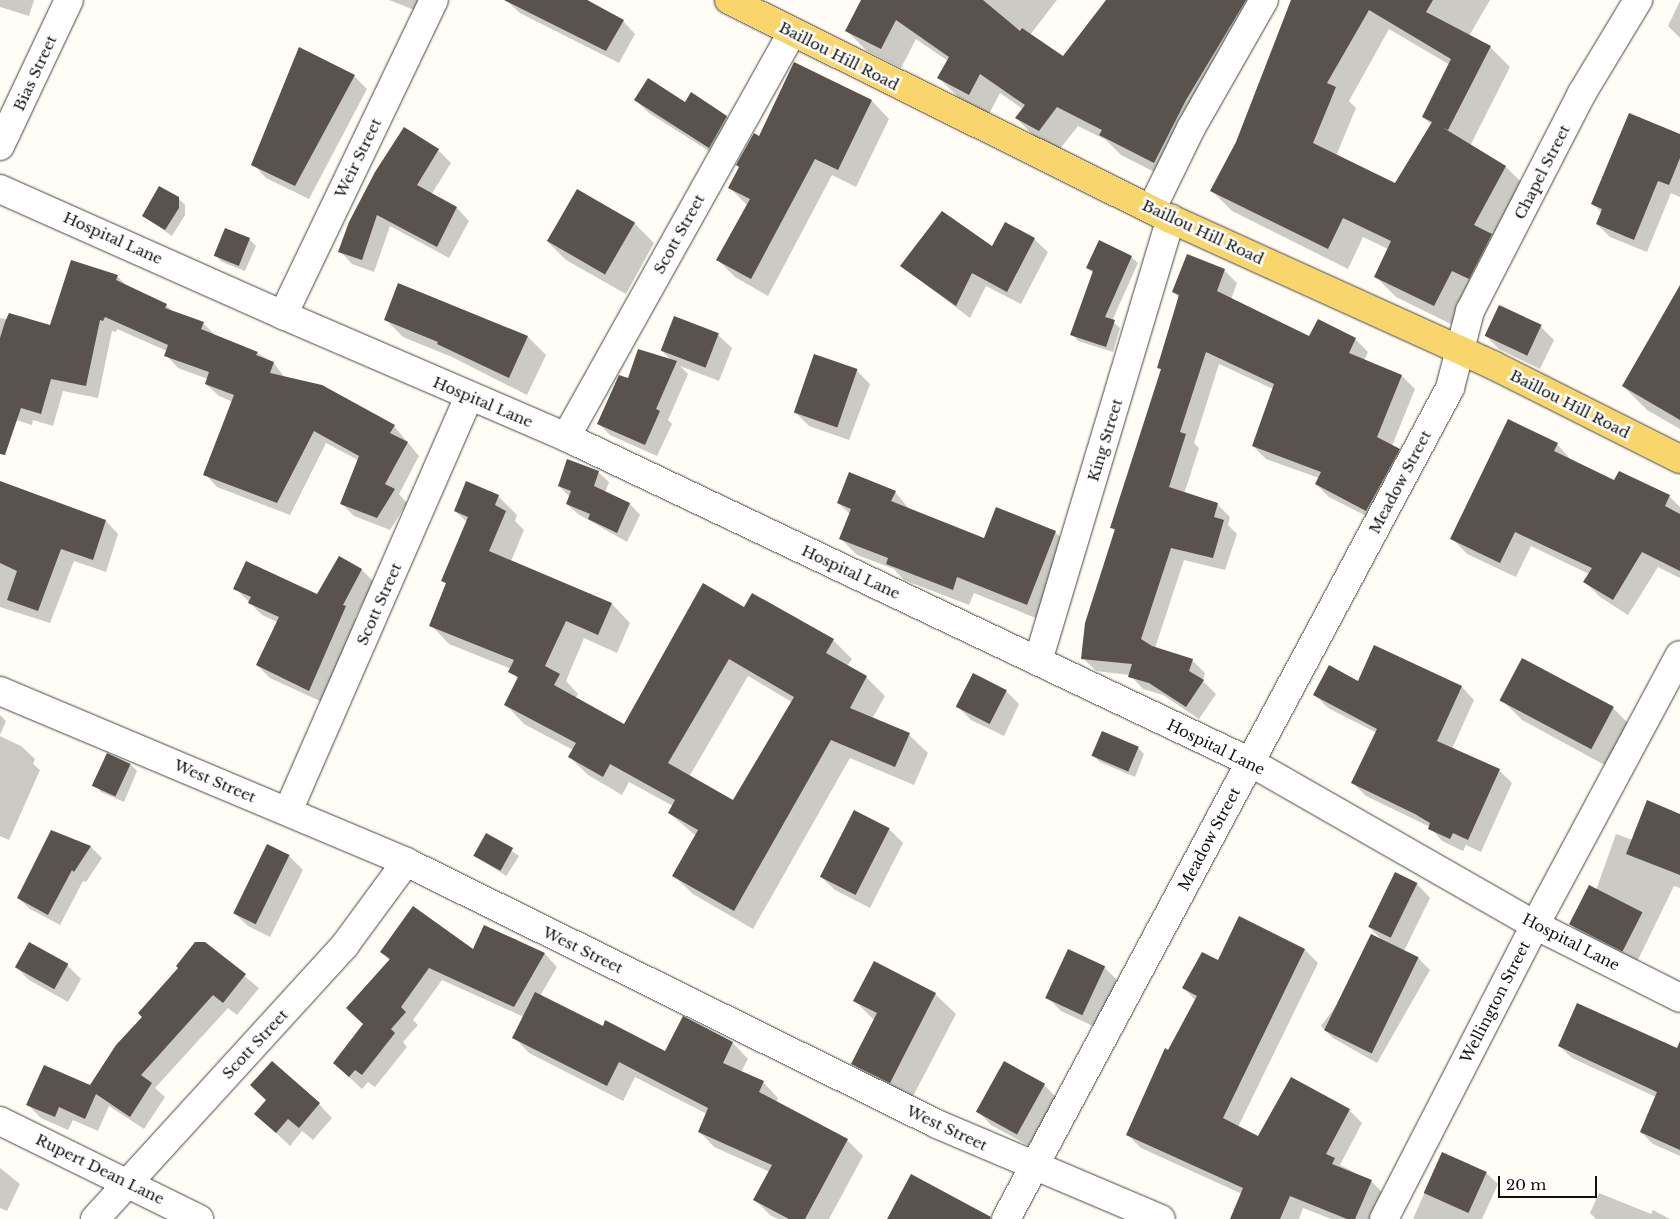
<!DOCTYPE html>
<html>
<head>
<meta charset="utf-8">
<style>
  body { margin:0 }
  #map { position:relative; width:1680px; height:1219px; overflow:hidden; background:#fffdf5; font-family:"Libre Baskerville",serif }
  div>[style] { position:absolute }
  .shadow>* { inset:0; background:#0003; transform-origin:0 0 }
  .building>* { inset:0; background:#5a524d; transform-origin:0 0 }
  .roads { filter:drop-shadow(0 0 1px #444) drop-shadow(0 0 1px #444) }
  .minor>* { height:28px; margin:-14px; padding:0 14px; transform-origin:14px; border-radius:14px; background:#fff }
  .major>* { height:28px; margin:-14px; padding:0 14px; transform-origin:14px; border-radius:14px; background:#f9d66b }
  span { translate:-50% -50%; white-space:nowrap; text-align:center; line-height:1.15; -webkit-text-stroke:5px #fff; paint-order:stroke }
  .street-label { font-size:15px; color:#111 }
  .scale { position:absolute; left:1498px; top:1176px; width:99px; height:22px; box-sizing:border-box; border:2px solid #111; border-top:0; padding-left:6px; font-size:15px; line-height:18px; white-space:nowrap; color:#111; -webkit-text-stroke:4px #fff; paint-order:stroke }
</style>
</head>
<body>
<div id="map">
  <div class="shadow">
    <i style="clip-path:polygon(0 0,34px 0,29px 16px,0 7px)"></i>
    <i style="clip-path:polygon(389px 0,433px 0,427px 15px)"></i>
    <i style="clip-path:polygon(588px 0,623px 21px,635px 34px,619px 63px,520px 13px,507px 1px)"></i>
    <i style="clip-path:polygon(862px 0,1057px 0,1030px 35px,1063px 57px,1108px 0,1276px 0,1174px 182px,1121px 155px,1106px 140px,1078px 126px,1059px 150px,1036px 138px,1016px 118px,1023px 109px,1000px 93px,989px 114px,959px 98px,939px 78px,948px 61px,916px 39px,901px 68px,867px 51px,847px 31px)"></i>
    <i style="clip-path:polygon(evenodd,1333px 0,1490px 0,1469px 36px,1490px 47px,1510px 67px,1470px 146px,1506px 167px,1526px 187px,1455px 326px,1396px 297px,1375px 276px,1388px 249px,1363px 237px,1348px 269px,1232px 211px,1212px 191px,1333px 0,1389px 29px,1450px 65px,1423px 117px,1432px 125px,1395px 184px,1336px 156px,1356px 108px,1349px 101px,1389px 29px)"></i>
    <i style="clip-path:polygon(1680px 1px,1680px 38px,1668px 26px)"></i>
    <i style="clip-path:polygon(795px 64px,872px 101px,889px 119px,856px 187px,832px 175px,768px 296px,735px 277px,718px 260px,747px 205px,730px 188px,759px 138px)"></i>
    <i style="clip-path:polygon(354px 76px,367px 89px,309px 199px,266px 178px,253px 164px)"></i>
    <i style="clip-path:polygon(635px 100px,686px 103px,727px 117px,740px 130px,723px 160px,649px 113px)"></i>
    <i style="clip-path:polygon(404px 129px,438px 150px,451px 163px,431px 195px,457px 208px,469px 221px,449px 258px,390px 226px,374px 272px,352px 264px,340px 251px)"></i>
    <i style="clip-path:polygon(1680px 135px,1680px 197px,1671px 193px,1647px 252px,1610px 237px,1597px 224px,1602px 213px,1593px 204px)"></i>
    <i style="clip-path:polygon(178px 198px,185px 205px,185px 215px,172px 236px,143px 216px)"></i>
    <i style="clip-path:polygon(634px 223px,654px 243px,626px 294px,566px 260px,546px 240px)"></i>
    <i style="clip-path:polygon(249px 239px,256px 246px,245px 271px,222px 262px,215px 255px)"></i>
    <i style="clip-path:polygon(1034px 239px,1048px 252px,1021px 304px,986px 286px,970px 318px,901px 266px)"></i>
    <i style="clip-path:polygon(1131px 257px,1138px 263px,1112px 321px,1120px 328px,1113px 352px,1078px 341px,1072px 334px,1093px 273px,1088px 268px)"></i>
    <i style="clip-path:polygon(1224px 270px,1237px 283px,1231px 299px,1310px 337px,1355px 339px,1368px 352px,1364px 361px,1402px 376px,1415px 389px,1392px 446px,1412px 463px,1380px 523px,1329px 497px,1316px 484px,1319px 478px,1266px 459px,1253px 446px,1273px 389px,1219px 364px,1194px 443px,1199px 448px,1184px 494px,1217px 504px,1230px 517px,1228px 525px,1237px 534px,1225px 570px,1184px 560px,1155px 648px,1192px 660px,1205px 673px,1203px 681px,1216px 694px,1199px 719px,1163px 695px,1143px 689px,1130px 675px,1096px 671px,1083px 658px,1116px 532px,1111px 527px,1162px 371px,1158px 367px,1180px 299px,1173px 292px)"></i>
    <i style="clip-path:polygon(117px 276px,128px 287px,166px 305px,173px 312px,203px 323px,216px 336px,257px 353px,274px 363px,285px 378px,394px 426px,419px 456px,399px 494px,407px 503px,390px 530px,354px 516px,342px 504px,358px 460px,326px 443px,290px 515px,217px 487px,205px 474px,233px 402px,219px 396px,206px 384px,208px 379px,178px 368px,166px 355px,167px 351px,117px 329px,116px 332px,112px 331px,98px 398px,63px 391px,53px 426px,33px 420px,32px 425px,0 415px,0 318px,51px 327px)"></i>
    <i style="clip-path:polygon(399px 285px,528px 337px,546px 355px,527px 395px,452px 357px,403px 337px,385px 319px)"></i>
    <i style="clip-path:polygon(1680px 287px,1680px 429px,1647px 410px,1623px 386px)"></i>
    <i style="clip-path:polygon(1540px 326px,1554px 340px,1540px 369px,1499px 349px,1485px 335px)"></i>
    <i style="clip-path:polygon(718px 335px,732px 348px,719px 381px,680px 366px,688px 374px,668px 420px,672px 424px,657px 456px,610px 435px,598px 423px,672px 361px,662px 351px)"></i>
    <i style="clip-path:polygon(856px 370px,870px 384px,849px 440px,809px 426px,796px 413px)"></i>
    <i style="clip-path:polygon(1557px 444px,1572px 461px,1615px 482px,1669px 496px,1680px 507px,1680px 578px,1658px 567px,1628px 615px,1600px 597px,1585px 582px,1589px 574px,1531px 546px,1516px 577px,1467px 554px,1452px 538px)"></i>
    <i style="clip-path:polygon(598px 472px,609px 482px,605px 493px,630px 504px,640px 515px,627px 542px,578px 514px,567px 504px,570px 497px,559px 486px)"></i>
    <i style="clip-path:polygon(0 482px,106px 521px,118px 534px,106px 572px,74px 561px,50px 623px,0 607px)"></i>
    <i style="clip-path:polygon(895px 492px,910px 510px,984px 539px,1055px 532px,1072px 548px,1043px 621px,974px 593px,969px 605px,904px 580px,894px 569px,857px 555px,841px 539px,850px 514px,838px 503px)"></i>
    <i style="clip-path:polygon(evenodd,498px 496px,517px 515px,515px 521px,524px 530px,511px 561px,612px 604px,630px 623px,617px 653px,584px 638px,566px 681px,578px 694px,575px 699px,624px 726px,745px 608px,833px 640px,852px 659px,847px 666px,866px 677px,885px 696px,872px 719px,909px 735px,928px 753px,914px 785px,850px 758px,753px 929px,693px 894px,674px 876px,696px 836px,669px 813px,673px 806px,629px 782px,622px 795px,588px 775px,570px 757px,573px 750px,524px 724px,506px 705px,518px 680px,511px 669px,449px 644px,431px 625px,447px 585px,443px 581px,467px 522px,455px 511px,498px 496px,748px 676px,792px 702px,733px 802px,689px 777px,748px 676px)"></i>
    <i style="clip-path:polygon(362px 570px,374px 582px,355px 618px,358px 620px,322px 702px,270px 678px,257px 665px,277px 622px,262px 615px,235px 588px,318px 595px)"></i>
    <i style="clip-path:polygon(1374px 646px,1462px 687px,1474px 700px,1452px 749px,1499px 770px,1512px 783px,1481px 852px,1466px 845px,1463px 851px,1442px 841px,1430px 827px,1366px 796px,1353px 783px,1377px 733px,1328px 708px,1315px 695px,1359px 682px)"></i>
    <i style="clip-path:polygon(1006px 691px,1019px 704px,1004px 736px,971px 720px,957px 706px)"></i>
    <i style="clip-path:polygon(1502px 700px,1613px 708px,1633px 728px,1612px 769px,1522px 720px)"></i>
    <i style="clip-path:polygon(0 715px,6px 721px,0 735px)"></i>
    <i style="clip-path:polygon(0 736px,21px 746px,35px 759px,33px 764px,40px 770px,9px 840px,0 836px)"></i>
    <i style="clip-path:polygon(1138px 748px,1144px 754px,1135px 777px,1100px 762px,1094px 756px)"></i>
    <i style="clip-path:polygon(131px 765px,137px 771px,124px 802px,101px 792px,95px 785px)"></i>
    <i style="clip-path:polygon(1680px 815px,1680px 888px,1674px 886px,1636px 964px,1584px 938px,1572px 925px,1596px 890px,1616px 834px,1633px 840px)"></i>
    <i style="clip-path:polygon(889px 829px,903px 843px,870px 908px,835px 890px,821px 877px)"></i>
    <i style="clip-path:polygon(52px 831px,91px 847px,102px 858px,86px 882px,83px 881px,60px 925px,30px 909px,18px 898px)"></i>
    <i style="left:486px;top:835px;width:39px;height:24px;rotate:32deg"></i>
    <i style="clip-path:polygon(289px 856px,303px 870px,270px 937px,248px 926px,234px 913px)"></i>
    <i style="clip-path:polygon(1417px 884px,1430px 898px,1404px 951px,1418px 958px,1430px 970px,1377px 1063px,1333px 1038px,1321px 1026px,1384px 942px,1369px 927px)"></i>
    <i style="clip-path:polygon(1240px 918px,1305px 950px,1318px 963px,1238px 1127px,1259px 1138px,1349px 1110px,1362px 1123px,1340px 1165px,1371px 1181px,1384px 1194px,1373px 1219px,1331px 1219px,1303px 1208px,1299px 1219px,1252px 1219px,1242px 1194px,1141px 1148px,1128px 1135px,1196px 1001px,1183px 987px,1218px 962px)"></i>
    <i style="clip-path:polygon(484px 927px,545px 954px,557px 967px,540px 996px,603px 1028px,666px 1053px,683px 1018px,733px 1043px,748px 1059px,741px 1072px,763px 1082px,778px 1098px,776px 1103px,847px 1140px,863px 1156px,829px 1219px,778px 1219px,770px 1215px,755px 1200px,770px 1172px,714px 1147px,699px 1131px,707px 1114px,635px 1077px,623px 1101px,529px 1053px,514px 1037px,524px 1017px,442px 980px,413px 1020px,418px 1025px,403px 1042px,407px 1047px,375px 1087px,368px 1082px,362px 1089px,334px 1063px,365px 1024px,390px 961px,382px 952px,473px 951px)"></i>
    <i style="clip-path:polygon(204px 943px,259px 988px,237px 1015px,228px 1008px,155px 1088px,165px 1097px,144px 1129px,109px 1106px,98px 1131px,73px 1120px,68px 1130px,41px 1118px,28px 1105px,91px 1086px)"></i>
    <i style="clip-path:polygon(67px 965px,81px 979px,68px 1002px,29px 980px,16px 967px)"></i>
    <i style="clip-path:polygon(1104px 967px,1118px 981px,1097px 1028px,1061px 1011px,1047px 997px)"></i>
    <i style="clip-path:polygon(935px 994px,956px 1014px,910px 1102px,873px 1084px,853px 1064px,875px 1021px,854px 1000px)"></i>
    <i style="clip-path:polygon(1559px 1046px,1680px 1051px,1680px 1156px,1653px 1144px,1641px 1132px,1656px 1097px,1572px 1058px)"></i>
    <i style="clip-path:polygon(1044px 1085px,1057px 1098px,1031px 1147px,991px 1125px,978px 1111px)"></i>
    <i style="clip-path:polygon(267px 1101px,319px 1104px,332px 1118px,313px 1140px,302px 1131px,290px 1146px,256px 1114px)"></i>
    <i style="clip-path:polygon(1442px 1153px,1486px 1173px,1498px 1184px,1482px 1219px,1413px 1219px)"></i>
    <i style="clip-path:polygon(0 1168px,20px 1184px,7px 1211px,0 1208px)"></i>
    <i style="clip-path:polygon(1599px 1193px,1651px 1214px,1653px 1210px,1670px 1219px,1596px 1219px,1590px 1213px)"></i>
  </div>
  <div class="building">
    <i style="clip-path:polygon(504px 0,587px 0,624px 20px,606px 51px)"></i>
    <i style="clip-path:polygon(861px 0,983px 0,1020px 31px,1022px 28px,1063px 56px,1106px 0,1246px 0,1186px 100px,1154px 163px,1099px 135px,1102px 130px,1057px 107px,1039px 131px,1015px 118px,1025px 105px,980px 74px,969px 95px,937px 78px,949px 57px,896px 20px,881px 49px,845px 31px)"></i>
    <i style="clip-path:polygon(evenodd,1291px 0,1433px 0,1426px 12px,1491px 46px,1448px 130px,1442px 127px,1506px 166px,1474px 225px,1492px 234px,1469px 279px,1452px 271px,1434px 306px,1374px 277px,1391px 241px,1343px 218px,1328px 249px,1210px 191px,1236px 142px,1291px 0,1369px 10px,1451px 59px,1422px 117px,1432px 122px,1395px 183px,1313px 143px,1336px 87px,1327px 83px,1369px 10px)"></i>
    <i style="clip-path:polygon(299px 47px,355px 75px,295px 186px,251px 165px)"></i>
    <i style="clip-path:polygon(794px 62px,872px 100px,838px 170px,815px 159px,751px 279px,716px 260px,750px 199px,728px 188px,739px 167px,736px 165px,754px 133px,759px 136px)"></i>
    <i style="clip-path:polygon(648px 78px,685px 102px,691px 92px,727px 116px,709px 148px,634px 100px)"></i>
    <i style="clip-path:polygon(1629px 113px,1680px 134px,1680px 158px,1669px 185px,1658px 181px,1634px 240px,1596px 224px,1602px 209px,1591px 204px)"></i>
    <i style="clip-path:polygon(404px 127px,439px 149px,417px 185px,457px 207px,437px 247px,377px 215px,362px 260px,338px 252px,349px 222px,375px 172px)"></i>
    <i style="clip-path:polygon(159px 186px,179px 197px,179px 208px,165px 230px,142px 216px)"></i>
    <i style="left:577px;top:189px;width:67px;height:60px;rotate:30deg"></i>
    <i style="clip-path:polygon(942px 211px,992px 246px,1005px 222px,1035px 238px,1007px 292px,972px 273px,956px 306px,900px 266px)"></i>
    <i style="left:225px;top:228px;width:27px;height:30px;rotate:22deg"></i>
    <i style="clip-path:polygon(1099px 240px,1132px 256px,1105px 317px,1115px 320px,1106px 347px,1070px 335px,1093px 271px,1086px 268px)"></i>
    <i style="clip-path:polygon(1187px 254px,1225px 269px,1217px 291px,1309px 336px,1318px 319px,1356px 338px,1349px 353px,1402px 375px,1377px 437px,1400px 449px,1366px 511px,1315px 484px,1321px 472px,1252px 446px,1274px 384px,1206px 352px,1180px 432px,1186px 434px,1169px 487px,1218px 503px,1214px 517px,1224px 520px,1213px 558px,1171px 548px,1141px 639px,1152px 646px,1193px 659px,1189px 671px,1204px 680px,1186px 707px,1149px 683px,1128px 677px,1132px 664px,1081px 659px,1085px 623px,1115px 529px,1110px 528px,1161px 369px,1157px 368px,1179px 295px,1172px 292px)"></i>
    <i style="clip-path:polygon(71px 260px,118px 275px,116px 280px,167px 304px,165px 308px,204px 322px,201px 329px,258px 352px,256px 355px,274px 362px,270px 373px,322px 385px,395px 425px,390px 433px,408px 442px,385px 484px,395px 489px,377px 518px,340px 504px,359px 456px,314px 431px,277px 503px,203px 475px,234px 395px,205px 384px,209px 372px,164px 356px,168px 345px,105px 317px,103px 321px,100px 320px,86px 386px,51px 379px,41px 414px,21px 408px,5px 455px,0 454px,0 338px,5px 322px,9px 313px,50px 325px)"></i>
    <i style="clip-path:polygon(398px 283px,528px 336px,509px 378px,437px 344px,438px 342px,384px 320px)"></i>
    <i style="clip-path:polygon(1680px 285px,1680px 420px,1622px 386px)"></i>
    <i style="left:1499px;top:305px;width:47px;height:34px;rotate:25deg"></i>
    <i style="left:674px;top:316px;width:48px;height:37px;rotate:21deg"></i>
    <i style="clip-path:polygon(638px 349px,677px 361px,656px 409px,660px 411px,645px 445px,597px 424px,619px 375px,628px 378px)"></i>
    <i style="left:814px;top:354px;width:46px;height:62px;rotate:19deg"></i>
    <i style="clip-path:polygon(1508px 419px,1558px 443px,1554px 451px,1614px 480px,1619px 471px,1670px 495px,1665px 506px,1680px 514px,1680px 571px,1642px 552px,1613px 600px,1583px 582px,1592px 568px,1515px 532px,1500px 563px,1450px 539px)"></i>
    <i style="clip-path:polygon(567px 459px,599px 471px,594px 486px,630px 503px,617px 533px,588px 519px,590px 514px,566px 504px,571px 491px,558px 486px)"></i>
    <i style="clip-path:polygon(849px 472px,896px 491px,891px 501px,984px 538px,996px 507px,1056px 531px,1027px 605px,957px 577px,953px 590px,886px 564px,888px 558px,839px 539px,851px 509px,837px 503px)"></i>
    <i style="clip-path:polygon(0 481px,106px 520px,93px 560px,61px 549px,38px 611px,7px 600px,17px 571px,0 563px)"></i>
    <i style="clip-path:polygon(evenodd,466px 481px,499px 495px,495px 505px,506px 511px,489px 551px,612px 603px,598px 635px,566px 621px,545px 666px,560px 674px,554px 685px,624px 724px,703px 583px,744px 607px,752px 593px,834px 639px,826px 653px,867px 676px,850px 708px,910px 733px,895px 767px,831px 740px,734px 911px,672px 876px,698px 830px,668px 813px,675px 800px,610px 764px,603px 777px,568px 757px,576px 743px,504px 705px,518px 677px,508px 672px,514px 660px,429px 626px,446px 583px,441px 581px,468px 517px,454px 511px,466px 481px,729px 659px,794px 697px,733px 800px,668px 763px,729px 659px)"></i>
    <i style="clip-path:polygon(339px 556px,362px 569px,343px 605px,346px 606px,309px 691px,256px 665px,279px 617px,248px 603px,251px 597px,233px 589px,246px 561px,317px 594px)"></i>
    <i style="clip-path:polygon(1374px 645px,1462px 686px,1437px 741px,1500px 769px,1468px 840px,1453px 833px,1450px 839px,1428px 829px,1430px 823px,1415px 814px,1351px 783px,1377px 729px,1313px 695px,1329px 665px,1358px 681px)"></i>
    <i style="left:1522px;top:658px;width:104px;height:48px;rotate:28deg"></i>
    <i style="left:973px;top:673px;width:38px;height:38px;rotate:27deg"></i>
    <i style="left:1102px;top:731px;width:40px;height:27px;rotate:23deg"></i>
    <i style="left:107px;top:753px;width:26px;height:36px;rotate:25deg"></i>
    <i style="clip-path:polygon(1647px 800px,1680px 814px,1680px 875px,1626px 854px)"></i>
    <i style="left:854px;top:810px;width:40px;height:75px;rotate:27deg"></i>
    <i style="clip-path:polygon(51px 830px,91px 846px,74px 872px,72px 870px,48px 915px,17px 898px)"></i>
    <i style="left:486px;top:833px;width:31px;height:26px;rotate:29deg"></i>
    <i style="left:267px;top:844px;width:25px;height:77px;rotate:26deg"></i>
    <i style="left:1395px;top:872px;width:25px;height:61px;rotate:26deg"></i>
    <i style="left:1589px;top:885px;width:60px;height:44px;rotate:27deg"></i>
    <i style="clip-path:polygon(413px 906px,473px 949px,484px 925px,545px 953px,514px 1007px,429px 968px,401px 1007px,406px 1012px,391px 1029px,395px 1033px,362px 1075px,355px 1070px,349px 1077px,333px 1063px,363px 1024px,346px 1008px,390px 959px,380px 952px)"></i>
    <i style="clip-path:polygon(1239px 916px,1305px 949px,1223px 1118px,1258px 1136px,1291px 1077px,1350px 1109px,1326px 1154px,1335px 1158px,1332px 1164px,1372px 1180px,1355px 1219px,1347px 1219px,1290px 1196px,1280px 1219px,1230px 1219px,1243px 1188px,1126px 1135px,1165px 1048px,1168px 1050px,1197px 996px,1182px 988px,1202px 952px,1218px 960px)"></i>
    <i style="left:1371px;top:934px;width:53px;height:107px;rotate:26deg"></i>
    <i style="left:29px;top:942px;width:45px;height:29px;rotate:29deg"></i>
    <i style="clip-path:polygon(195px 942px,205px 942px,246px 974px,223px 1003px,213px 995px,141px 1075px,152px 1083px,130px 1117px,96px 1094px,85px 1119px,59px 1107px,55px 1117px,26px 1105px,44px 1065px,90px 1085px,116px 1045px,142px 1017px,138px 1013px,178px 968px,176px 966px)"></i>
    <i style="left:1068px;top:949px;width:41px;height:54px;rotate:25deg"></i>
    <i style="clip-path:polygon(874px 961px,936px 993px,890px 1083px,851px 1064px,877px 1013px,853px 1001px)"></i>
    <i style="clip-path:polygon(535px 992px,603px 1026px,605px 1020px,665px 1051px,683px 1016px,733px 1042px,723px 1063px,764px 1081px,759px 1092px,848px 1139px,805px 1219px,789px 1219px,753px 1200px,772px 1165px,698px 1132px,708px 1108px,619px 1062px,607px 1086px,512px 1038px)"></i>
    <i style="clip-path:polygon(1577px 1003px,1677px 1048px,1680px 1041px,1680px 1150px,1640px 1132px,1657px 1092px,1558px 1046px)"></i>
    <i style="clip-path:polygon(272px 1061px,320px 1103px,299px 1128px,288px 1119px,276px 1133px,254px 1114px,266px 1100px,250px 1085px)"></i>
    <i style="left:1004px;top:1061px;width:47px;height:58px;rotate:29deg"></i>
    <i style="left:1442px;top:1152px;width:49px;height:45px;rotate:24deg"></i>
    <i style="clip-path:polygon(911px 1174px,991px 1217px,990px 1219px,887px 1219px)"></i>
  </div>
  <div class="roads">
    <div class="minor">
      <i style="left:0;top:146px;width:161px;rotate:-64.7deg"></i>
      <i style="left:0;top:189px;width:310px;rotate:24deg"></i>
      <i style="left:283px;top:315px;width:308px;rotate:23.3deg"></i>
      <i style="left:566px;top:437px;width:757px;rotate:25.41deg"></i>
      <i style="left:1250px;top:762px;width:328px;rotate:29.8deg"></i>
      <i style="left:1535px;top:925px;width:162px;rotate:26.7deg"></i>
      <i style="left:1152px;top:208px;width:89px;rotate:-64deg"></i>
      <i style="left:1191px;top:128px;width:147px;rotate:-60.3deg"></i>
      <i style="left:283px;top:315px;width:349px;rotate:-64.4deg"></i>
      <i style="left:566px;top:437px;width:464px;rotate:-60.8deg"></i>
      <i style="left:1038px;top:661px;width:462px;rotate:-73.3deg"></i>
      <i style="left:0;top:691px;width:441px;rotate:22.8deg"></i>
      <i style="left:406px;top:862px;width:592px;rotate:26.26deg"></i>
      <i style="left:937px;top:1124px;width:243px;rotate:23deg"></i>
      <i style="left:288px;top:811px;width:452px;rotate:-66.4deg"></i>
      <i style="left:0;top:1121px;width:222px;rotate:26.2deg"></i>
      <i style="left:95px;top:1219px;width:371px;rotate:-47.6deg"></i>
      <i style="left:345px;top:945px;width:103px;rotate:-53.7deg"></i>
      <i style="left:1006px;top:1219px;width:942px;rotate:-61.88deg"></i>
      <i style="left:1450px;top:388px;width:80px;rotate:-75.4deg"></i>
      <i style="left:1470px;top:311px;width:245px;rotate:-62.8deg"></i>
      <i style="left:1582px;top:93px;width:109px;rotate:-58.9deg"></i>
      <i style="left:1384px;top:1219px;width:331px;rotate:-62.8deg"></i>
      <i style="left:1535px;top:925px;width:306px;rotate:-61.8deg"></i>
    </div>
    <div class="major">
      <i style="left:729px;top:0;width:493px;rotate:26.4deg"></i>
      <i style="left:1171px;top:219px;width:354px;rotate:24.4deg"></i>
      <i style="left:1493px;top:365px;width:209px;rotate:26.7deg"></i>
    </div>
  </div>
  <div class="street-label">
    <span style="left:839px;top:56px;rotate:27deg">Baillou Hill Road</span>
    <span style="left:35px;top:73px;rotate:-65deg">Bias Street</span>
    <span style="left:358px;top:158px;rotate:-64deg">Weir Street</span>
    <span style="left:1542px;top:172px;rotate:-63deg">Chapel Street</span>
    <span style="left:1203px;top:232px;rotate:25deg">Baillou Hill Road</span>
    <span style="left:679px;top:234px;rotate:-61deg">Scott Street</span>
    <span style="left:113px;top:238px;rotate:24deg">Hospital Lane</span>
    <span style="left:483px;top:402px;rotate:23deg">Hospital Lane</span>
    <span style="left:1570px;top:404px;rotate:27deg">Baillou Hill Road</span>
    <span style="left:1105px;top:440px;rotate:-73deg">King Street</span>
    <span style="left:1400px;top:482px;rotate:-62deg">Meadow Street</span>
    <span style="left:851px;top:572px;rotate:25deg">Hospital Lane</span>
    <span style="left:379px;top:604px;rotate:-66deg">Scott Street</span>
    <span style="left:1216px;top:747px;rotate:26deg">Hospital Lane</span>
    <span style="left:215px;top:781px;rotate:23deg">West Street</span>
    <span style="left:1209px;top:839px;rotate:-62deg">Meadow Street</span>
    <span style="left:1571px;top:942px;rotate:27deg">Hospital Lane</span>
    <span style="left:583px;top:950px;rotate:26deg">West Street</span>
    <span style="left:1495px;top:1002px;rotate:-63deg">Wellington Street</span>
    <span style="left:255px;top:1044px;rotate:-47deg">Scott Street</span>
    <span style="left:947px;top:1128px;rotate:25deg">West Street</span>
    <span style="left:100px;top:1169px;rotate:26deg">Rupert Dean Lane</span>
  </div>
  <div class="scale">20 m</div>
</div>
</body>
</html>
